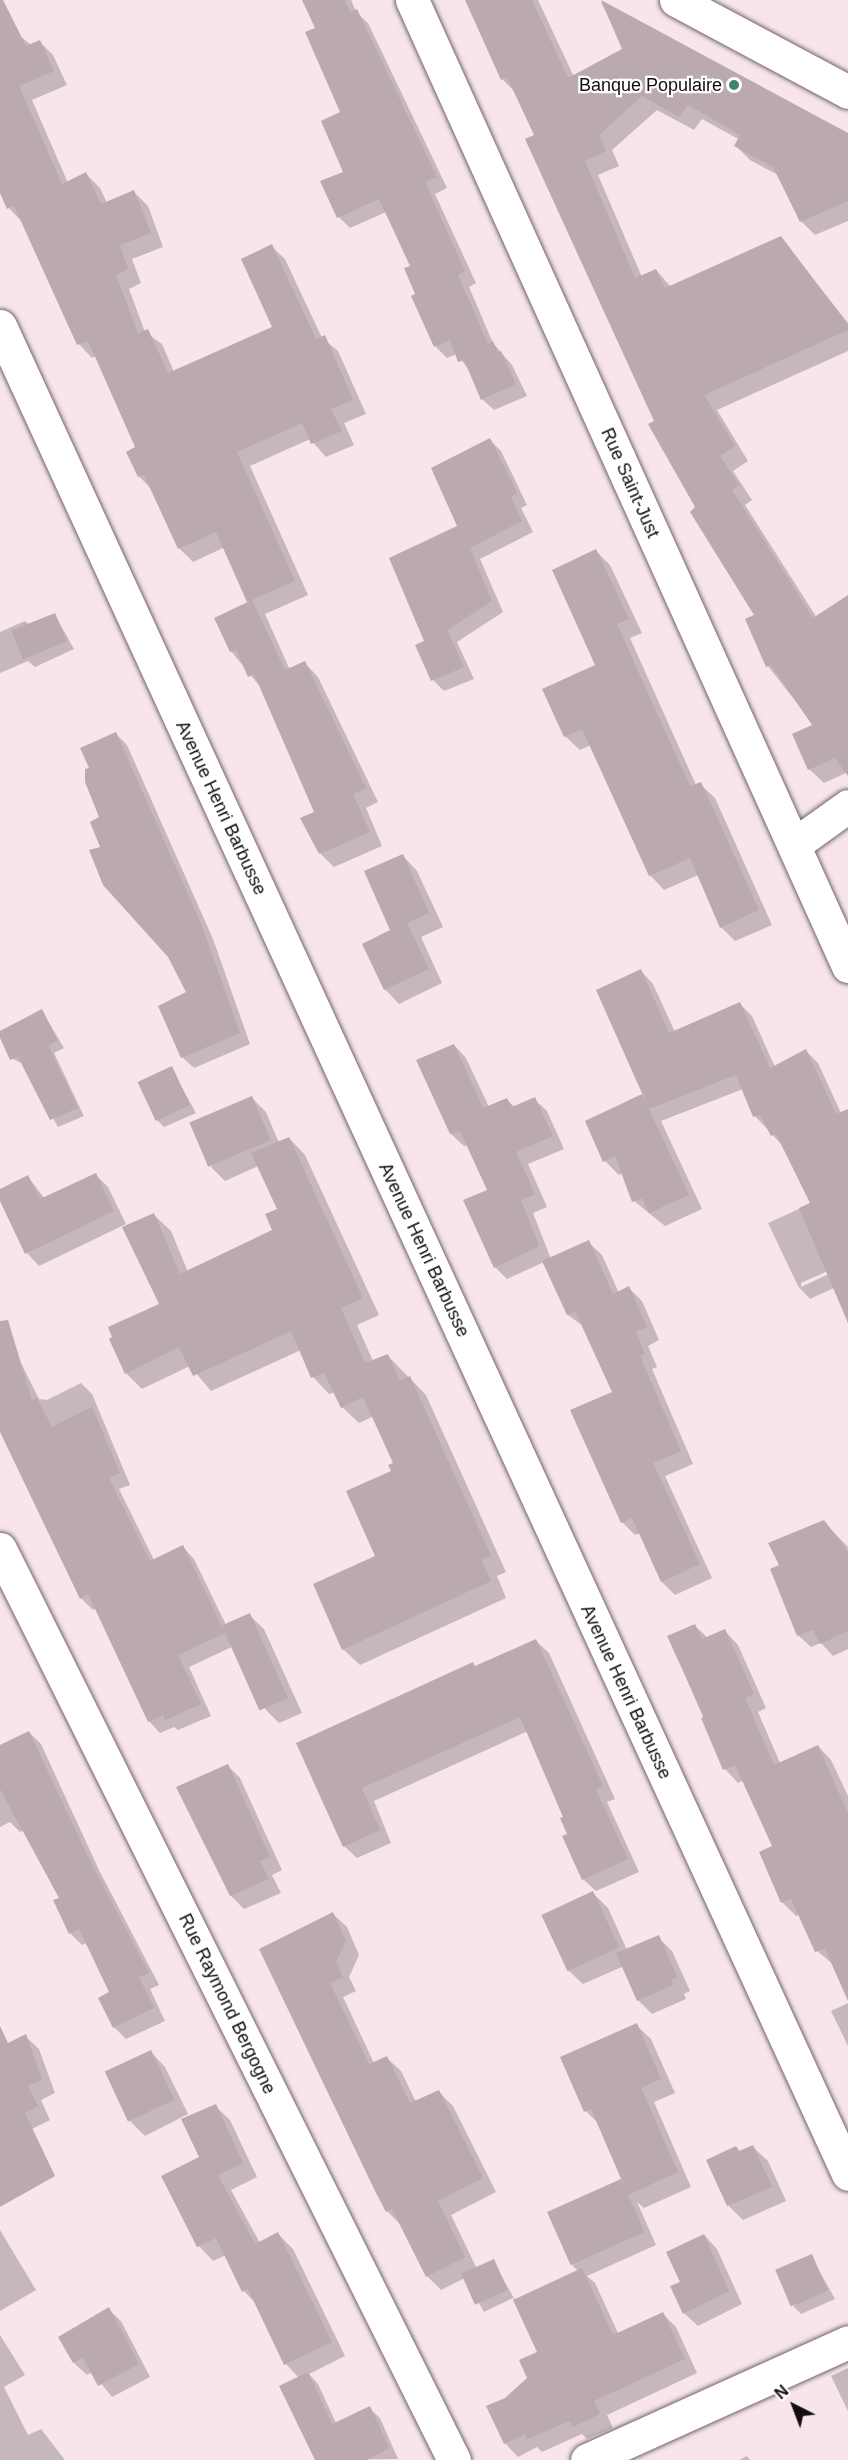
<!DOCTYPE html>
<html>
<head>
<meta charset="utf-8">
<style>
  body { margin:0 }
  #map { position:relative; width:848px; height:2460px; overflow:hidden; background:#f7e5ea; font-family:Arial,sans-serif }
  div>[style] { position:absolute }
  .shadow>* { inset:0; background:#0003 }
  .building>* { inset:0; background:#baa9ae; transform-origin:0 0 }
  .roads { filter:drop-shadow(0 0 2px #736368) drop-shadow(0 0 2px #736368) }
  .street>* { height:33px; margin:-16.5px; padding:0 16.5px; transform-origin:16.5px; border-radius:16.5px; background:#fff }
  .secondary>* { height:33px; margin:-16.5px; padding:0 16.5px; transform-origin:16.5px; border-radius:16.5px; background:#fff }
  .dots>* { width:16px; height:16px; translate:-50% -50%; box-sizing:border-box; border:3px solid #fff; border-radius:50% }
  span { translate:-50% -50%; white-space:nowrap; text-align:center; line-height:1.15; -webkit-text-stroke:4.5px #fff; paint-order:stroke }
  .poi-label { font-size:18px; color:#130d0f }
  .right { translate:-100% -50%; text-align:right }
  .street-label { font-size:18px; color:#130d0f }
  .north { position:absolute; left:764px; top:2376px; width:60px; height:60px; -webkit-text-stroke:4px #fff; paint-order:stroke; rotate:318deg; font-size:16px; font-weight:700; line-height:24px; text-align:center; color:#130d0f }
  .north::after { content:''; display:block; margin:auto; width:21px; height:27px; background:#130d0f; clip-path:polygon(50% 0,100% 100%,50% 72%,0 100%) }
</style>
</head>
<body>
<div id="map">
  <div class="shadow">
    <i style="clip-path:polygon(303px 0,351px 0,356px 12px,368px 23px,447px 188px,435px 194px,476px 283px,469px 287px,493px 343px,512px 365px,527px 396px,494px 410px,482px 399px,471px 373px,457px 354px,447px 358px,436px 347px,413px 297px,417px 295px,412px 267px,386px 212px,350px 228px,339px 217px,345px 173px,342px 113px,317px 29px)"></i>
    <i style="clip-path:polygon(466px 0,538px 0,574px 77px,624px 49px,601px 2px,848px 135px,848px 221px,815px 235px,801px 221px,778px 175px,750px 160px,736px 146px,740px 140px,702px 119px,694px 130px,657px 110px,612px 150px,619px 166px,598px 175px,642px 277px,656px 270px,671px 287px,781px 238px,848px 323px,848px 351px,717px 410px,748px 461px,733px 471px,752px 500px,745px 505px,817px 618px,848px 597px,848px 772px,824px 783px,809px 769px,815px 726px,768px 666px,747px 620px,756px 616px,656px 421px,536px 136px,516px 93px,502px 79px)"></i>
    <i style="clip-path:polygon(0 19px,31px 45px,40px 42px,53px 55px,67px 85px,32px 100px,68px 183px,86px 174px,100px 188px,107px 203px,134px 192px,148px 206px,163px 247px,132px 259px,141px 283px,129px 289px,145px 332px,162px 344px,174px 372px,274px 328px,271px 246px,285px 259px,322px 338px,338px 351px,366px 414px,344px 423px,354px 445px,326px 457px,310px 439px,250px 466px,308px 595px,265px 614px,290px 670px,305px 663px,318px 677px,378px 802px,366px 808px,382px 846px,334px 867px,320px 853px,315px 813px,262px 689px,231px 651px,250px 603px,225px 547px,193px 562px,179px 548px,153px 491px,139px 476px,137px 447px,96px 356px,92px 358px,79px 344px,23px 223px,9px 208px,0 189px)"></i>
    <i style="clip-path:polygon(490px 440px,501px 451px,527px 505px,521px 508px,533px 532px,480px 559px,503px 612px,457px 642px,474px 679px,444px 691px,433px 680px,426px 642px,459px 527px)"></i>
    <i style="clip-path:polygon(596px 551px,610px 565px,642px 633px,630px 638px,696px 785px,700px 784px,715px 798px,772px 925px,735px 941px,721px 927px,698px 875px,664px 890px,650px 875px,591px 745px,580px 750px,565px 736px,597px 666px)"></i>
    <i style="clip-path:polygon(55px 615px,74px 649px,35px 667px,28px 661px,0 673px,0 632px,25px 621px,30px 625px)"></i>
    <i style="clip-path:polygon(116px 734px,127px 745px,213px 939px,250px 1044px,194px 1068px,182px 1057px,188px 993px,170px 956px,102px 848px,101px 818px)"></i>
    <i style="clip-path:polygon(403px 856px,417px 871px,443px 927px,421px 937px,442px 983px,399px 1004px,385px 989px)"></i>
    <i style="clip-path:polygon(evenodd,641px 971px,653px 984px,675px 1032px,739px 1003px,752px 1016px,775px 1067px,806px 1051px,818px 1063px,841px 1113px,848px 1110px,848px 1318px,834px 1288px,810px 1299px,798px 1286px,768px 1223px,812px 1203px,783px 1146px,755px 1116px,743px 1089px,661px 1121px,702px 1209px,665px 1226px,634px 1201px,623px 1173px,619px 1175px,605px 1161px,642px 1096px,648px 1102px,641px 971px,832px 1269px,833px 1272px,801px 1287px,801px 1283px,832px 1269px)"></i>
    <i style="clip-path:polygon(42px 1011px,64px 1048px,54px 1053px,84px 1116px,58px 1127px,23px 1064px,13px 1059px)"></i>
    <i style="clip-path:polygon(454px 1045px,466px 1058px,489px 1107px,507px 1100px,515px 1107px,534px 1099px,547px 1111px,564px 1149px,528px 1164px,547px 1207px,533px 1213px,551px 1259px,588px 1242px,602px 1255px,619px 1293px,629px 1288px,642px 1301px,659px 1340px,648px 1346px,657px 1367px,652px 1369px,693px 1464px,665px 1476px,712px 1578px,675px 1595px,662px 1582px,640px 1533px,635px 1535px,622px 1522px,614px 1393px,583px 1326px,568px 1315px,544px 1262px,507px 1279px,495px 1267px,489px 1191px,468px 1145px,464px 1146px,451px 1134px)"></i>
    <i style="clip-path:polygon(171px 1068px,196px 1113px,164px 1127px,157px 1120px)"></i>
    <i style="clip-path:polygon(252px 1098px,266px 1112px,279px 1143px,289px 1138px,305px 1155px,379px 1315px,357px 1325px,373px 1361px,388px 1356px,426px 1395px,506px 1572px,497px 1576px,506px 1598px,360px 1665px,343px 1649px,377px 1556px,395px 1464px,374px 1416px,359px 1423px,342px 1407px,335px 1392px,329px 1394px,313px 1377px,301px 1350px,211px 1391px,190px 1366px,142px 1389px,126px 1373px,161px 1304px,154px 1215px,171px 1231px,188px 1272px,274px 1231px,279px 1210px,258px 1166px,225px 1181px,211px 1167px)"></i>
    <i style="clip-path:polygon(95px 1174px,108px 1187px,126px 1224px,39px 1266px,27px 1253px,0 1191px,28px 1177px,45px 1199px)"></i>
    <i style="clip-path:polygon(0 1321px,39px 1399px,47px 1400px,81px 1383px,92px 1394px,130px 1485px,119px 1489px,154px 1560px,183px 1547px,194px 1559px,226px 1625px,249px 1615px,264px 1629px,302px 1713px,279px 1723px,265px 1709px,234px 1646px,189px 1667px,211px 1716px,178px 1730px,174px 1727px,160px 1733px,149px 1721px,96px 1608px,93px 1610px,81px 1598px,0 1430px)"></i>
    <i style="clip-path:polygon(824px 1522px,848px 1547px,848px 1649px,833px 1656px,821px 1643px,811px 1647px,798px 1635px,781px 1566px)"></i>
    <i style="clip-path:polygon(695px 1626px,708px 1638px,725px 1631px,738px 1645px,766px 1708px,758px 1712px,780px 1763px,818px 1746px,831px 1760px,848px 1796px,848px 1997px,833px 1964px,817px 1951px,800px 1915px,796px 1916px,783px 1903px,761px 1853px,774px 1847px,744px 1780px,738px 1783px,725px 1769px,669px 1637px)"></i>
    <i style="clip-path:polygon(536px 1641px,549px 1653px,615px 1799px,607px 1802px,639px 1872px,596px 1891px,583px 1879px,565px 1818px,528px 1731px,374px 1801px,391px 1843px,357px 1858px,344px 1846px,298px 1743px)"></i>
    <i style="clip-path:polygon(29px 1732px,41px 1744px,99px 1870px,159px 1985px,150px 1989px,165px 2021px,126px 2039px,114px 2027px,111px 1993px,87px 1943px,82px 1945px,70px 1933px,61px 1898px,26px 1830px,20px 1832px,10px 1822px,0 1827px,0 1747px)"></i>
    <i style="clip-path:polygon(227px 1765px,240px 1778px,282px 1870px,272px 1875px,281px 1893px,244px 1909px,231px 1896px,178px 1788px)"></i>
    <i style="clip-path:polygon(593px 1893px,608px 1908px,627px 1950px,658px 1937px,672px 1951px,690px 1991px,684px 1994px,686px 1999px,652px 2014px,638px 2000px,624px 1966px,583px 1984px,568px 1970px,543px 1915px)"></i>
    <i style="clip-path:polygon(333px 1914px,347px 1927px,359px 1955px,349px 1977px,356px 1991px,343px 1997px,374px 2063px,387px 2058px,401px 2071px,416px 2102px,439px 2092px,453px 2106px,496px 2192px,451px 2215px,477px 2269px,493px 2261px,515px 2300px,578px 2271px,572px 2265px,620px 2181px,626px 2186px,600px 2125px,586px 2111px,636px 2025px,651px 2039px,675px 2093px,654px 2102px,691px 2187px,644px 2208px,637px 2202px,656px 2245px,587px 2276px,595px 2283px,619px 2335px,663px 2314px,676px 2327px,697px 2373px,607px 2415px,613px 2428px,587px 2439px,582px 2434px,542px 2452px,537px 2447px,518px 2457px,505px 2443px,506px 2399px,529px 2378px,539px 2353px,513px 2298px,484px 2312px,465px 2278px,441px 2290px,427px 2276px,402px 2226px,387px 2211px,261px 1950px)"></i>
    <i style="clip-path:polygon(848px 2003px,848px 2046px,831px 2011px)"></i>
    <i style="clip-path:polygon(25px 2036px,39px 2049px,55px 2093px,41px 2100px,50px 2120px,26px 2132px,0 2093px,0 2048px)"></i>
    <i style="clip-path:polygon(151px 2052px,165px 2067px,188px 2114px,145px 2136px,130px 2121px)"></i>
    <i style="clip-path:polygon(215px 2106px,230px 2120px,257px 2177px,231px 2190px,260px 2243px,278px 2234px,293px 2249px,345px 2356px,309px 2374px,318px 2384px,336px 2423px,369px 2408px,380px 2418px,398px 2459px,317px 2460px,299px 2378px,286px 2364px,258px 2306px,244px 2291px,226px 2255px,213px 2261px,199px 2246px,163px 2176px,201px 2157px)"></i>
    <i style="clip-path:polygon(736px 2147px,741px 2152px,753px 2147px,768px 2161px,786px 2201px,743px 2220px,728px 2205px)"></i>
    <i style="clip-path:polygon(0 2230px,36px 2290px,0 2311px)"></i>
    <i style="clip-path:polygon(704px 2235px,717px 2249px,742px 2304px,698px 2326px,684px 2313px,682px 2282px)"></i>
    <i style="clip-path:polygon(811px 2256px,835px 2299px,801px 2314px,794px 2307px)"></i>
    <i style="clip-path:polygon(108px 2309px,121px 2321px,150px 2377px,112px 2397px,92px 2372px,87px 2375px,74px 2363px,60px 2337px)"></i>
    <i style="clip-path:polygon(0 2335px,25px 2375px,4px 2387px,28px 2435px,41px 2429px,65px 2460px,0 2460px)"></i>
    <i style="clip-path:polygon(848px 2368px,848px 2411px,831px 2376px)"></i>
    <i style="clip-path:polygon(747px 2456px,750px 2460px,739px 2460px)"></i>
  </div>
  <div class="building">
    <i style="clip-path:polygon(0 0,3px 0,26px 46px,40px 40px,54px 71px,19px 86px,62px 184px,86px 172px,101px 204px,134px 190px,151px 233px,120px 245px,128px 269px,116px 275px,138px 333px,148px 329px,168px 373px,272px 327px,241px 259px,272px 244px,316px 339px,325px 335px,353px 400px,331px 409px,342px 431px,311px 444px,302px 423px,237px 452px,295px 581px,252px 600px,285px 670px,305px 661px,366px 788px,353px 794px,370px 832px,319px 854px,300px 818px,314px 812px,254px 674px,248px 677px,236px 650px,230px 652px,214px 618px,252px 600px,247px 602px,216px 532px,178px 549px,144px 475px,138px 477px,126px 452px,135px 447px,88px 341px,77px 345px,14px 206px,7px 209px,0 193px)"></i>
    <i style="clip-path:polygon(302px 0,345px 0,350px 12px,357px 9px,437px 177px,425px 182px,465px 271px,458px 275px,488px 344px,493px 341px,498px 353px,501px 351px,516px 384px,481px 400px,464px 360px,458px 362px,450px 340px,434px 347px,411px 296px,415px 294px,404px 268px,410px 266px,379px 199px,337px 218px,320px 181px,343px 172px,321px 121px,340px 112px,305px 32px,315px 28px)"></i>
    <i style="clip-path:polygon(465px 0,532px 0,568px 78px,622px 49px,601px 0,848px 133px,848px 201px,800px 222px,773px 167px,734px 146px,740px 135px,688px 105px,679px 117px,642px 96px,599px 135px,606px 151px,585px 161px,635px 278px,656px 269px,665px 288px,781px 236px,848px 325px,848px 330px,704px 395px,735px 446px,720px 456px,739px 485px,732px 490px,813px 618px,848px 595px,848px 776px,835px 758px,808px 770px,792px 734px,812px 725px,771px 665px,766px 667px,745px 619px,754px 615px,690px 512px,695px 507px,648px 424px,654px 421px,525px 139px,534px 135px,507px 77px,501px 80px)"></i>
    <i style="clip-path:polygon(490px 438px,517px 493px,511px 497px,522px 521px,470px 548px,492px 601px,443px 633px,447px 630px,464px 667px,431px 681px,415px 645px,424px 641px,389px 558px,457px 526px,431px 468px)"></i>
    <i style="clip-path:polygon(596px 549px,629px 619px,617px 624px,650px 698px,690px 786px,701px 782px,759px 910px,720px 928px,690px 858px,649px 876px,582px 729px,564px 737px,542px 689px,595px 665px,552px 570px)"></i>
    <i style="left:55px;top:613px;width:31px;height:47px;rotate:68deg"></i>
    <i style="clip-path:polygon(116px 732px,202px 926px,240px 1033px,181px 1058px,158px 1006px,186px 992px,168px 957px,103px 885px,89px 850px,100px 847px,90px 822px,99px 817px,85px 782px,85px 769px,89px 768px,80px 748px)"></i>
    <i style="clip-path:polygon(403px 854px,429px 913px,407px 923px,429px 969px,384px 990px,362px 944px,390px 930px,364px 871px)"></i>
    <i style="clip-path:polygon(641px 969px,669px 1033px,740px 1002px,770px 1068px,806px 1049px,836px 1114px,848px 1109px,848px 1323px,799px 1208px,810px 1203px,776px 1134px,771px 1136px,760px 1115px,753px 1117px,736px 1075px,649px 1109px,596px 990px)"></i>
    <i style="clip-path:polygon(42px 1009px,58px 1041px,48px 1045px,78px 1108px,50px 1120px,18px 1057px,10px 1060px,0 1038px,0 1031px)"></i>
    <i style="clip-path:polygon(454px 1044px,483px 1108px,507px 1098px,512px 1107px,535px 1097px,553px 1136px,516px 1152px,535px 1194px,521px 1200px,539px 1246px,494px 1268px,463px 1200px,487px 1190px,460px 1131px,450px 1134px,416px 1060px)"></i>
    <i style="left:172px;top:1066px;width:43px;height:38px;rotate:65deg"></i>
    <i style="clip-path:polygon(642px 1094px,689px 1195px,649px 1213px,642px 1198px,632px 1202px,615px 1156px,603px 1162px,585px 1121px)"></i>
    <i style="left:252px;top:1096px;width:48px;height:68px;rotate:67deg"></i>
    <i style="clip-path:polygon(289px 1137px,363px 1298px,341px 1308px,365px 1363px,388px 1354px,400px 1381px,410px 1376px,491px 1556px,481px 1559px,491px 1581px,342px 1650px,313px 1584px,375px 1556px,346px 1491px,391px 1471px,388px 1465px,393px 1463px,363px 1397px,341px 1408px,324px 1373px,311px 1378px,291px 1331px,193px 1376px,179px 1347px,125px 1374px,109px 1339px,112px 1337px,108px 1327px,159px 1304px,122px 1227px,154px 1213px,180px 1274px,272px 1230px,265px 1214px,277px 1209px,251px 1153px)"></i>
    <i style="clip-path:polygon(96px 1173px,114px 1211px,25px 1254px,0 1201px,0 1189px,28px 1175px,40px 1199px)"></i>
    <i style="clip-path:polygon(589px 1240px,613px 1294px,629px 1286px,647px 1327px,636px 1332px,645px 1354px,640px 1356px,681px 1451px,653px 1463px,700px 1564px,661px 1582px,632px 1518px,621px 1523px,570px 1410px,612px 1392px,575px 1311px,567px 1315px,542px 1261px)"></i>
    <i style="clip-path:polygon(8px 1320px,32px 1400px,37px 1398px,52px 1427px,92px 1407px,120px 1473px,109px 1478px,150px 1561px,183px 1545px,225px 1633px,178px 1655px,201px 1704px,165px 1720px,163px 1715px,148px 1722px,88px 1594px,80px 1599px,0 1432px,0 1321px)"></i>
    <i style="clip-path:polygon(824px 1520px,848px 1552px,848px 1631px,820px 1644px,813px 1630px,797px 1636px,770px 1569px,779px 1565px,768px 1543px)"></i>
    <i style="left:250px;top:1613px;width:93px;height:31px;rotate:66deg"></i>
    <i style="clip-path:polygon(695px 1624px,702px 1639px,725px 1629px,754px 1694px,745px 1698px,774px 1765px,818px 1745px,848px 1814px,848px 2001px,825px 1949px,815px 1952px,791px 1899px,781px 1903px,759px 1852px,772px 1846px,735px 1765px,723px 1770px,701px 1718px,704px 1717px,667px 1636px)"></i>
    <i style="clip-path:polygon(536px 1639px,603px 1786px,596px 1790px,628px 1859px,582px 1880px,562px 1836px,567px 1834px,560px 1818px,563px 1817px,520px 1717px,362px 1788px,380px 1830px,343px 1847px,296px 1743px,473px 1662px,475px 1666px)"></i>
    <i style="clip-path:polygon(29px 1731px,88px 1857px,149px 1973px,139px 1977px,154px 2008px,113px 2028px,98px 1998px,109px 1992px,79px 1929px,69px 1934px,53px 1900px,59px 1898px,0 1789px,0 1745px)"></i>
    <i style="clip-path:polygon(228px 1764px,270px 1857px,260px 1861px,269px 1879px,230px 1896px,176px 1787px)"></i>
    <i style="left:593px;top:1891px;width:62px;height:57px;rotate:65deg"></i>
    <i style="clip-path:polygon(333px 1912px,346px 1941px,336px 1962px,343px 1977px,330px 1983px,369px 2064px,387px 2056px,410px 2103px,439px 2090px,483px 2178px,438px 2201px,465px 2257px,426px 2277px,392px 2209px,386px 2212px,376px 2193px,259px 1949px)"></i>
    <i style="clip-path:polygon(659px 1935px,677px 1977px,671px 1980px,673px 1985px,637px 2001px,616px 1953px)"></i>
    <i style="clip-path:polygon(637px 2023px,661px 2079px,641px 2088px,678px 2172px,628px 2195px,591px 2109px,584px 2112px,560px 2057px)"></i>
    <i style="clip-path:polygon(0 2026px,8px 2043px,26px 2034px,42px 2080px,28px 2086px,38px 2106px,25px 2113px,55px 2176px,0 2207px)"></i>
    <i style="left:151px;top:2050px;width:55px;height:51px;rotate:65deg"></i>
    <i style="clip-path:polygon(216px 2104px,243px 2163px,218px 2175px,255px 2244px,278px 2232px,332px 2342px,284px 2365px,248px 2289px,242px 2292px,216px 2238px,197px 2247px,161px 2176px,199px 2157px,181px 2119px)"></i>
    <i style="clip-path:polygon(753px 2145px,772px 2187px,727px 2206px,706px 2160px,736px 2146px,739px 2151px)"></i>
    <i style="left:621px;top:2179px;width:58px;height:81px;rotate:66deg"></i>
    <i style="clip-path:polygon(704px 2234px,729px 2291px,683px 2314px,670px 2286px,680px 2282px,666px 2252px)"></i>
    <i style="left:812px;top:2254px;width:40px;height:40px;rotate:67deg"></i>
    <i style="left:494px;top:2259px;width:34px;height:36px;rotate:66deg"></i>
    <i style="clip-path:polygon(582px 2268px,613px 2335px,663px 2312px,685px 2359px,594px 2401px,600px 2414px,573px 2427px,570px 2421px,527px 2439px,525px 2434px,504px 2444px,486px 2406px,505px 2398px,527px 2378px,519px 2360px,537px 2352px,513px 2300px)"></i>
    <i style="clip-path:polygon(109px 2307px,139px 2364px,98px 2386px,83px 2358px,73px 2363px,58px 2337px)"></i>
    <i style="clip-path:polygon(308px 2372px,332px 2424px,370px 2406px,389px 2448px,367px 2460px,315px 2460px,279px 2386px)"></i>
  </div>
  <div class="roads">
    <div class="street">
      <i style="left:412px;top:0;width:1060px;rotate:65.71deg"></i>
      <i style="left:676px;top:0;width:195px;rotate:28.1deg"></i>
      <i style="left:795px;top:844px;width:65px;rotate:-35.6deg"></i>
      <i style="left:0;top:1549px;width:1018px;rotate:63.51deg"></i>
      <i style="left:587px;top:2460px;width:286px;rotate:-24.3deg"></i>
    </div>
    <div class="secondary">
      <i style="left:0;top:326px;width:2033px;rotate:65.35deg"></i>
    </div>
  </div>
  <div class="dots">
    <i style="left:734px;top:85px;background:#408476"></i>
  </div>
  <div class="poi-label">
    <span class="right" style="left:722px;top:85px">Banque Populaire</span>
  </div>
  <div class="street-label">
    <span style="left:630px;top:483px;rotate:66deg">Rue Saint-Just</span>
    <span style="left:221px;top:808px;rotate:65deg">Avenue Henri Barbusse</span>
    <span style="left:424px;top:1250px;rotate:65deg">Avenue Henri Barbusse</span>
    <span style="left:626px;top:1692px;rotate:65deg">Avenue Henri Barbusse</span>
    <span style="left:227px;top:2004px;rotate:64deg">Rue Raymond Bergogne</span>
  </div>
  <div class="north">N</div>
</div>
</body>
</html>
